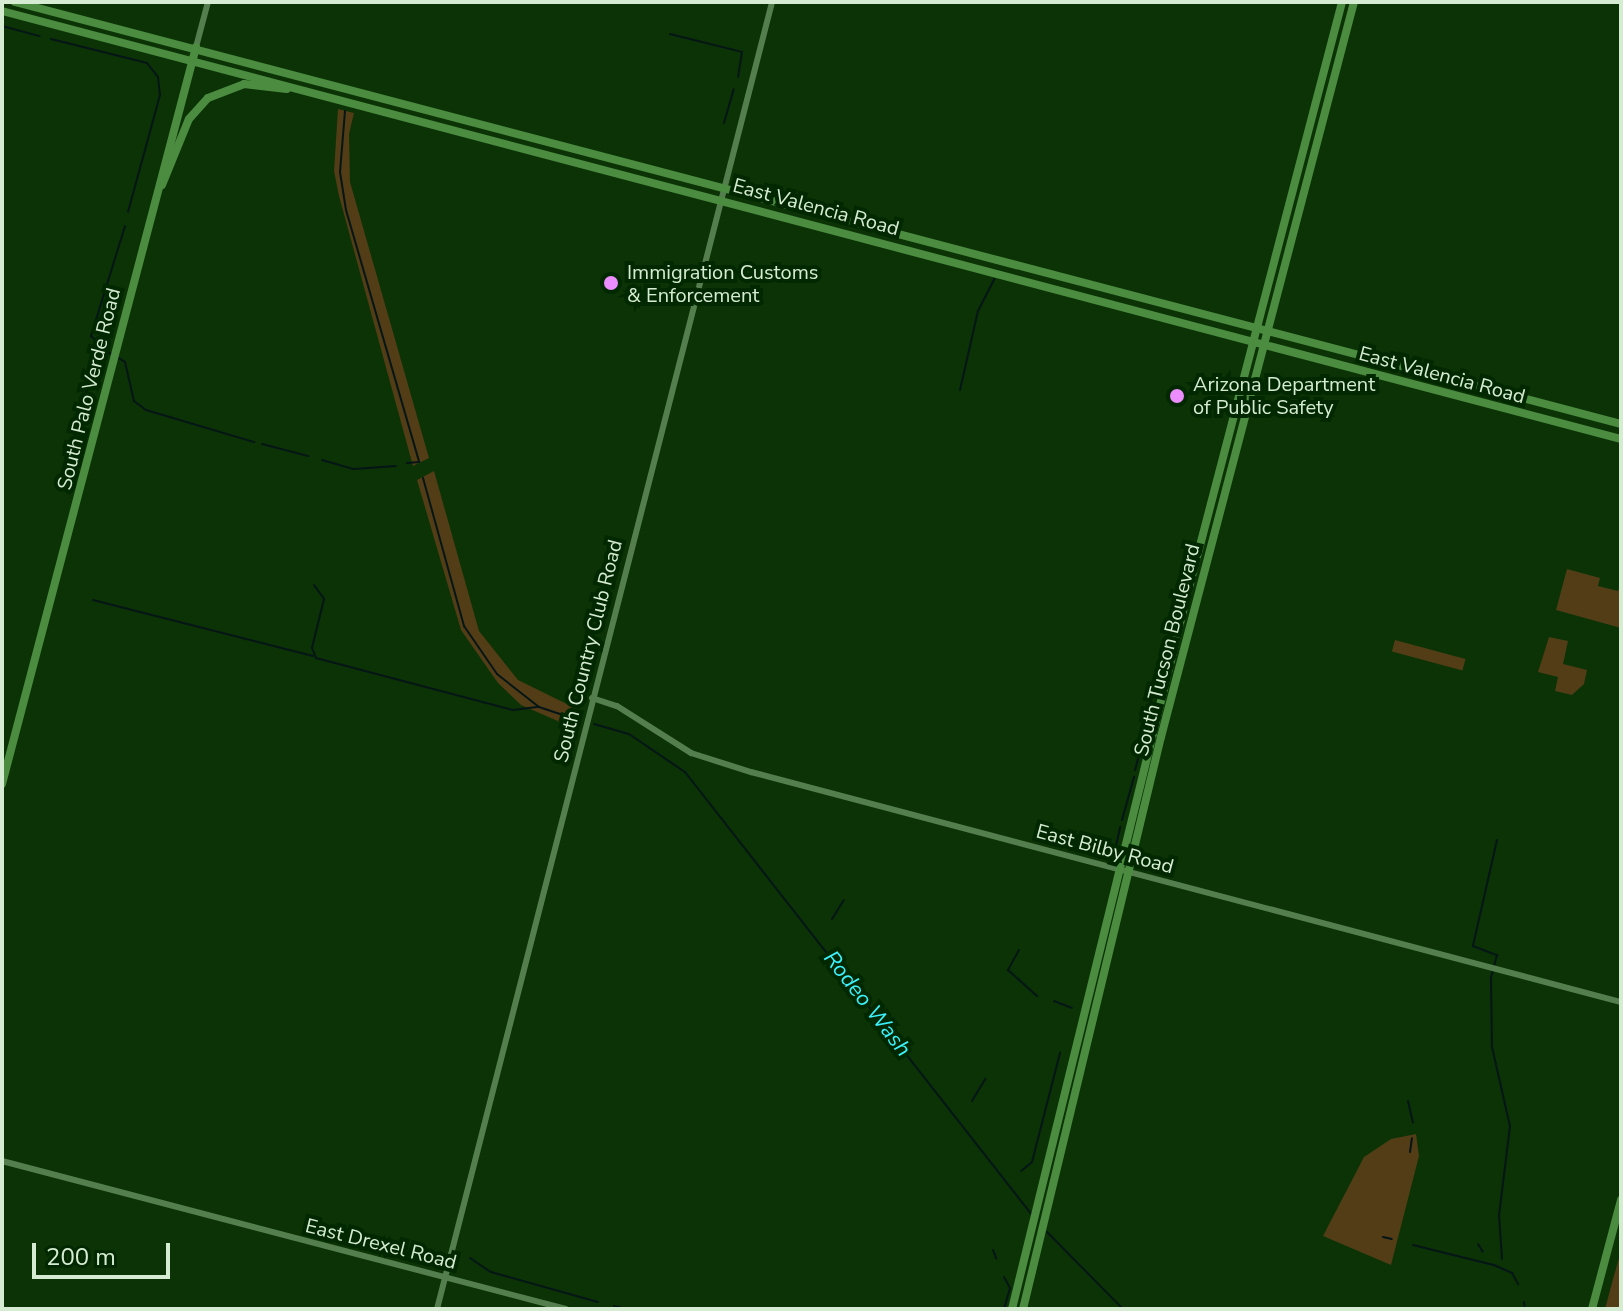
<!DOCTYPE html>
<html>
<head>
<meta charset="utf-8">
<style>
  body { margin:0 }
  #map { position:relative; width:1623px; height:1311px; overflow:hidden; background:#0b3305; font-family:"Nunito Sans",sans-serif }
  div>[style] { position:absolute }
  .green>* { inset:0; background:#523d16; transform-origin:0 0 }
  .stream>* { height:2px; margin:-1px; padding:0 1px; transform-origin:1px; border-radius:1px; background:#061516 }
  .minor>* { height:6px; margin:-3px; padding:0 3px; transform-origin:3px; border-radius:3px; background:#557e4f }
  .major>* { height:8px; margin:-4px; padding:0 4px; transform-origin:4px; border-radius:4px; background:#4b8c41 }
  .dots>* { width:22px; height:22px; translate:-50% -50%; box-sizing:border-box; border:4px solid #012800; border-radius:50% }
  span { translate:-50% -50%; white-space:nowrap; text-align:center; line-height:1.15; -webkit-text-stroke:8px #012800; paint-order:stroke }
  .street-label { font-size:20px; color:#d6ecd2 }
  .poi-label { font-size:20px; color:#d6ecd2 }
  .left { translate:0 -50%; text-align:left }
  .water-label { font-size:22px; color:#3cf1fc; font-style:italic }
  .frame { position:absolute; inset:0; border:4px solid #d6ecd2; pointer-events:none }
  .scale { position:absolute; left:32px; top:1243px; width:138px; height:36px; box-sizing:border-box; border:4px solid #d6ecd2; border-top:0; padding-left:10px; font-size:24px; line-height:28px; white-space:nowrap; color:#d6ecd2; -webkit-text-stroke:6px #012800; paint-order:stroke }
</style>
</head>
<body>
<div id="map">
  <div class="green">
    <i style="clip-path:polygon(338px 109px,354px 113px,349px 134px,350px 182px,429px 458px,413px 466px,339px 196px,334px 171px)"></i>
    <i style="clip-path:polygon(434px 471px,479px 631px,518px 680px,579px 710px,576px 729px,521px 705px,498px 683px,461px 630px,417px 480px)"></i>
    <i style="clip-path:polygon(1567px 569px,1600px 578px,1598px 586px,1618px 591px,1621px 582px,1621px 628px,1556px 610px)"></i>
    <i style="clip-path:polygon(1549px 637px,1568px 641px,1563px 664px,1587px 670px,1584px 684px,1572px 695px,1555px 691px,1558px 677px,1538px 672px)"></i>
    <i style="left:1395px;top:640px;width:73px;height:12px;rotate:15deg"></i>
    <i style="clip-path:polygon(1416px 1134px,1419px 1156px,1391px 1265px,1323px 1236px,1364px 1157px,1391px 1139px)"></i>
    <i style="clip-path:polygon(1621px 1251px,1621px 1309px,1605px 1309px,1613px 1279px)"></i>
  </div>
  <div class="stream">
    <i style="left:2px;top:26px;width:39px;rotate:15deg"></i>
    <i style="left:670px;top:34px;width:74px;rotate:14deg"></i>
    <i style="left:742px;top:52px;width:25px;rotate:99deg"></i>
    <i style="left:51px;top:39px;width:99px;rotate:14deg"></i>
    <i style="left:147px;top:63px;width:18px;rotate:52deg"></i>
    <i style="left:158px;top:77px;width:18px;rotate:84deg"></i>
    <i style="left:160px;top:95px;width:121px;rotate:105.3deg"></i>
    <i style="left:345px;top:111px;width:61px;rotate:94.7deg"></i>
    <i style="left:340px;top:172px;width:38px;rotate:81deg"></i>
    <i style="left:346px;top:210px;width:262px;rotate:73.8deg"></i>
    <i style="left:419px;top:462px;width:12px;rotate:175deg"></i>
    <i style="left:724px;top:123px;width:35px;rotate:-74deg"></i>
    <i style="left:111px;top:354px;width:27px;rotate:-138deg"></i>
    <i style="left:91px;top:336px;width:115px;rotate:-72.8deg"></i>
    <i style="left:117px;top:357px;width:9px;rotate:32deg"></i>
    <i style="left:125px;top:362px;width:40px;rotate:77deg"></i>
    <i style="left:134px;top:401px;width:15px;rotate:37deg"></i>
    <i style="left:146px;top:410px;width:113px;rotate:16.5deg"></i>
    <i style="left:960px;top:390px;width:81px;rotate:-77.2deg"></i>
    <i style="left:978px;top:311px;width:36px;rotate:-63deg"></i>
    <i style="left:83px;top:402px;width:58px;rotate:-71.9deg"></i>
    <i style="left:75px;top:434px;width:17px;rotate:-77deg"></i>
    <i style="left:262px;top:444px;width:48px;rotate:14.6deg"></i>
    <i style="left:322px;top:460px;width:33px;rotate:16deg"></i>
    <i style="left:354px;top:469px;width:42px;rotate:-4.1deg"></i>
    <i style="left:423px;top:478px;width:154px;rotate:74.5deg"></i>
    <i style="left:464px;top:626px;width:58px;rotate:55.5deg"></i>
    <i style="left:497px;top:674px;width:53px;rotate:38.2deg"></i>
    <i style="left:539px;top:707px;width:41px;rotate:18.4deg"></i>
    <i style="left:314px;top:585px;width:17px;rotate:54deg"></i>
    <i style="left:324px;top:599px;width:50px;rotate:103.8deg"></i>
    <i style="left:312px;top:648px;width:11px;rotate:68deg"></i>
    <i style="left:316px;top:658px;width:204px;rotate:14.8deg"></i>
    <i style="left:513px;top:710px;width:26px;rotate:-7deg"></i>
    <i style="left:93px;top:600px;width:227px;rotate:14.3deg"></i>
    <i style="left:594px;top:724px;width:36px;rotate:16deg"></i>
    <i style="left:629px;top:734px;width:68px;rotate:34.2deg"></i>
    <i style="left:685px;top:772px;width:563px;rotate:51.93deg"></i>
    <i style="left:1135px;top:770px;width:30px;rotate:-75deg"></i>
    <i style="left:1122px;top:820px;width:45px;rotate:-74.4deg"></i>
    <i style="left:1497px;top:840px;width:109px;rotate:102.8deg"></i>
    <i style="left:1473px;top:946px;width:26px;rotate:21deg"></i>
    <i style="left:1497px;top:955px;width:24px;rotate:105deg"></i>
    <i style="left:1491px;top:978px;width:69px;rotate:89.2deg"></i>
    <i style="left:1492px;top:1047px;width:81px;rotate:77.2deg"></i>
    <i style="left:1510px;top:1126px;width:90px;rotate:97deg"></i>
    <i style="left:1499px;top:1215px;width:44px;rotate:86.1deg"></i>
    <i style="left:1114px;top:854px;width:28px;rotate:-77deg"></i>
    <i style="left:832px;top:919px;width:22px;rotate:-58deg"></i>
    <i style="left:1019px;top:950px;width:23px;rotate:119deg"></i>
    <i style="left:1008px;top:970px;width:39px;rotate:42deg"></i>
    <i style="left:1054px;top:1001px;width:19px;rotate:21deg"></i>
    <i style="left:972px;top:1101px;width:26px;rotate:-59deg"></i>
    <i style="left:1408px;top:1101px;width:22px;rotate:77deg"></i>
    <i style="left:1410px;top:1152px;width:14px;rotate:-82deg"></i>
    <i style="left:1021px;top:1171px;width:14px;rotate:-39deg"></i>
    <i style="left:1032px;top:1162px;width:113px;rotate:-75.6deg"></i>
    <i style="left:1047px;top:1232px;width:108px;rotate:45.4deg"></i>
    <i style="left:1383px;top:1237px;width:9px;rotate:13deg"></i>
    <i style="left:1478px;top:1244px;width:9px;rotate:58deg"></i>
    <i style="left:1413px;top:1245px;width:83px;rotate:13.9deg"></i>
    <i style="left:1494px;top:1265px;width:20px;rotate:24deg"></i>
    <i style="left:1512px;top:1273px;width:13px;rotate:61deg"></i>
    <i style="left:993px;top:1250px;width:9px;rotate:69deg"></i>
    <i style="left:470px;top:1258px;width:25px;rotate:34deg"></i>
    <i style="left:491px;top:1272px;width:111px;rotate:15.7deg"></i>
    <i style="left:1004px;top:1277px;width:13px;rotate:61deg"></i>
    <i style="left:1010px;top:1288px;width:22px;rotate:106deg"></i>
    <i style="left:1524px;top:1302px;width:7px;rotate:82deg"></i>
    <i style="left:614px;top:1306px;width:13px;rotate:13deg"></i>
  </div>
  <div class="minor">
    <i style="left:196px;top:47px;width:47px;rotate:-75.1deg"></i>
    <i style="left:592px;top:698px;width:26px;rotate:18deg"></i>
    <i style="left:617px;top:706px;width:88px;rotate:32.4deg"></i>
    <i style="left:691px;top:753px;width:63px;rotate:17.6deg"></i>
    <i style="left:751px;top:772px;width:900px;rotate:14.81deg"></i>
    <i style="left:2px;top:1161px;width:583px;rotate:14.7deg"></i>
    <i style="left:437px;top:1309px;width:1349px;rotate:-75.62deg"></i>
  </div>
  <div class="major">
    <i style="left:15px;top:2px;width:1661px;rotate:14.72deg"></i>
    <i style="left:2px;top:11px;width:1675px;rotate:14.81deg"></i>
    <i style="left:162px;top:185px;width:71px;rotate:-67.8deg"></i>
    <i style="left:189px;top:119px;width:28px;rotate:-48deg"></i>
    <i style="left:208px;top:98px;width:39px;rotate:-21deg"></i>
    <i style="left:244px;top:84px;width:43px;rotate:6.6deg"></i>
    <i style="left:2px;top:784px;width:762px;rotate:-75.25deg"></i>
    <i style="left:1012px;top:1309px;width:727px;rotate:-76.23deg"></i>
    <i style="left:1185px;top:603px;width:621px;rotate:-75.36deg"></i>
    <i style="left:1023px;top:1309px;width:588px;rotate:-76.44deg"></i>
    <i style="left:1161px;top:737px;width:760px;rotate:-75.29deg"></i>
    <i style="left:1592px;top:1309px;width:113px;rotate:-75.1deg"></i>
  </div>
  <div class="dots">
    <i style="left:611px;top:283px;background:#eb8dfc"></i>
    <i style="left:1177px;top:396px;background:#eb8dfc"></i>
  </div>
  <div class="street-label">
    <span style="left:816px;top:207px;rotate:15deg">East Valencia Road</span>
    <span style="left:1442px;top:375px;rotate:15deg">East Valencia Road</span>
    <span style="left:89px;top:389px;rotate:-76deg">South Palo Verde Road</span>
    <span style="left:1167px;top:650px;rotate:-76deg">South Tucson Boulevard</span>
    <span style="left:588px;top:651px;rotate:-76deg">South Country Club Road</span>
    <span style="left:1105px;top:849px;rotate:15deg">East Bilby Road</span>
    <span style="left:381px;top:1244px;rotate:14deg">East Drexel Road</span>
  </div>
  <div class="poi-label">
    <span class="left" style="left:627px;top:284px">Immigration Customs<br>&amp; Enforcement</span>
    <span class="left" style="left:1193px;top:396px">Arizona Department<br>of Public Safety</span>
  </div>
  <div class="water-label">
    <span style="left:867px;top:1004px;rotate:52deg">Rodeo Wash</span>
  </div>
  <div class="frame"></div>
  <div class="scale">200 m</div>
</div>
</body>
</html>
